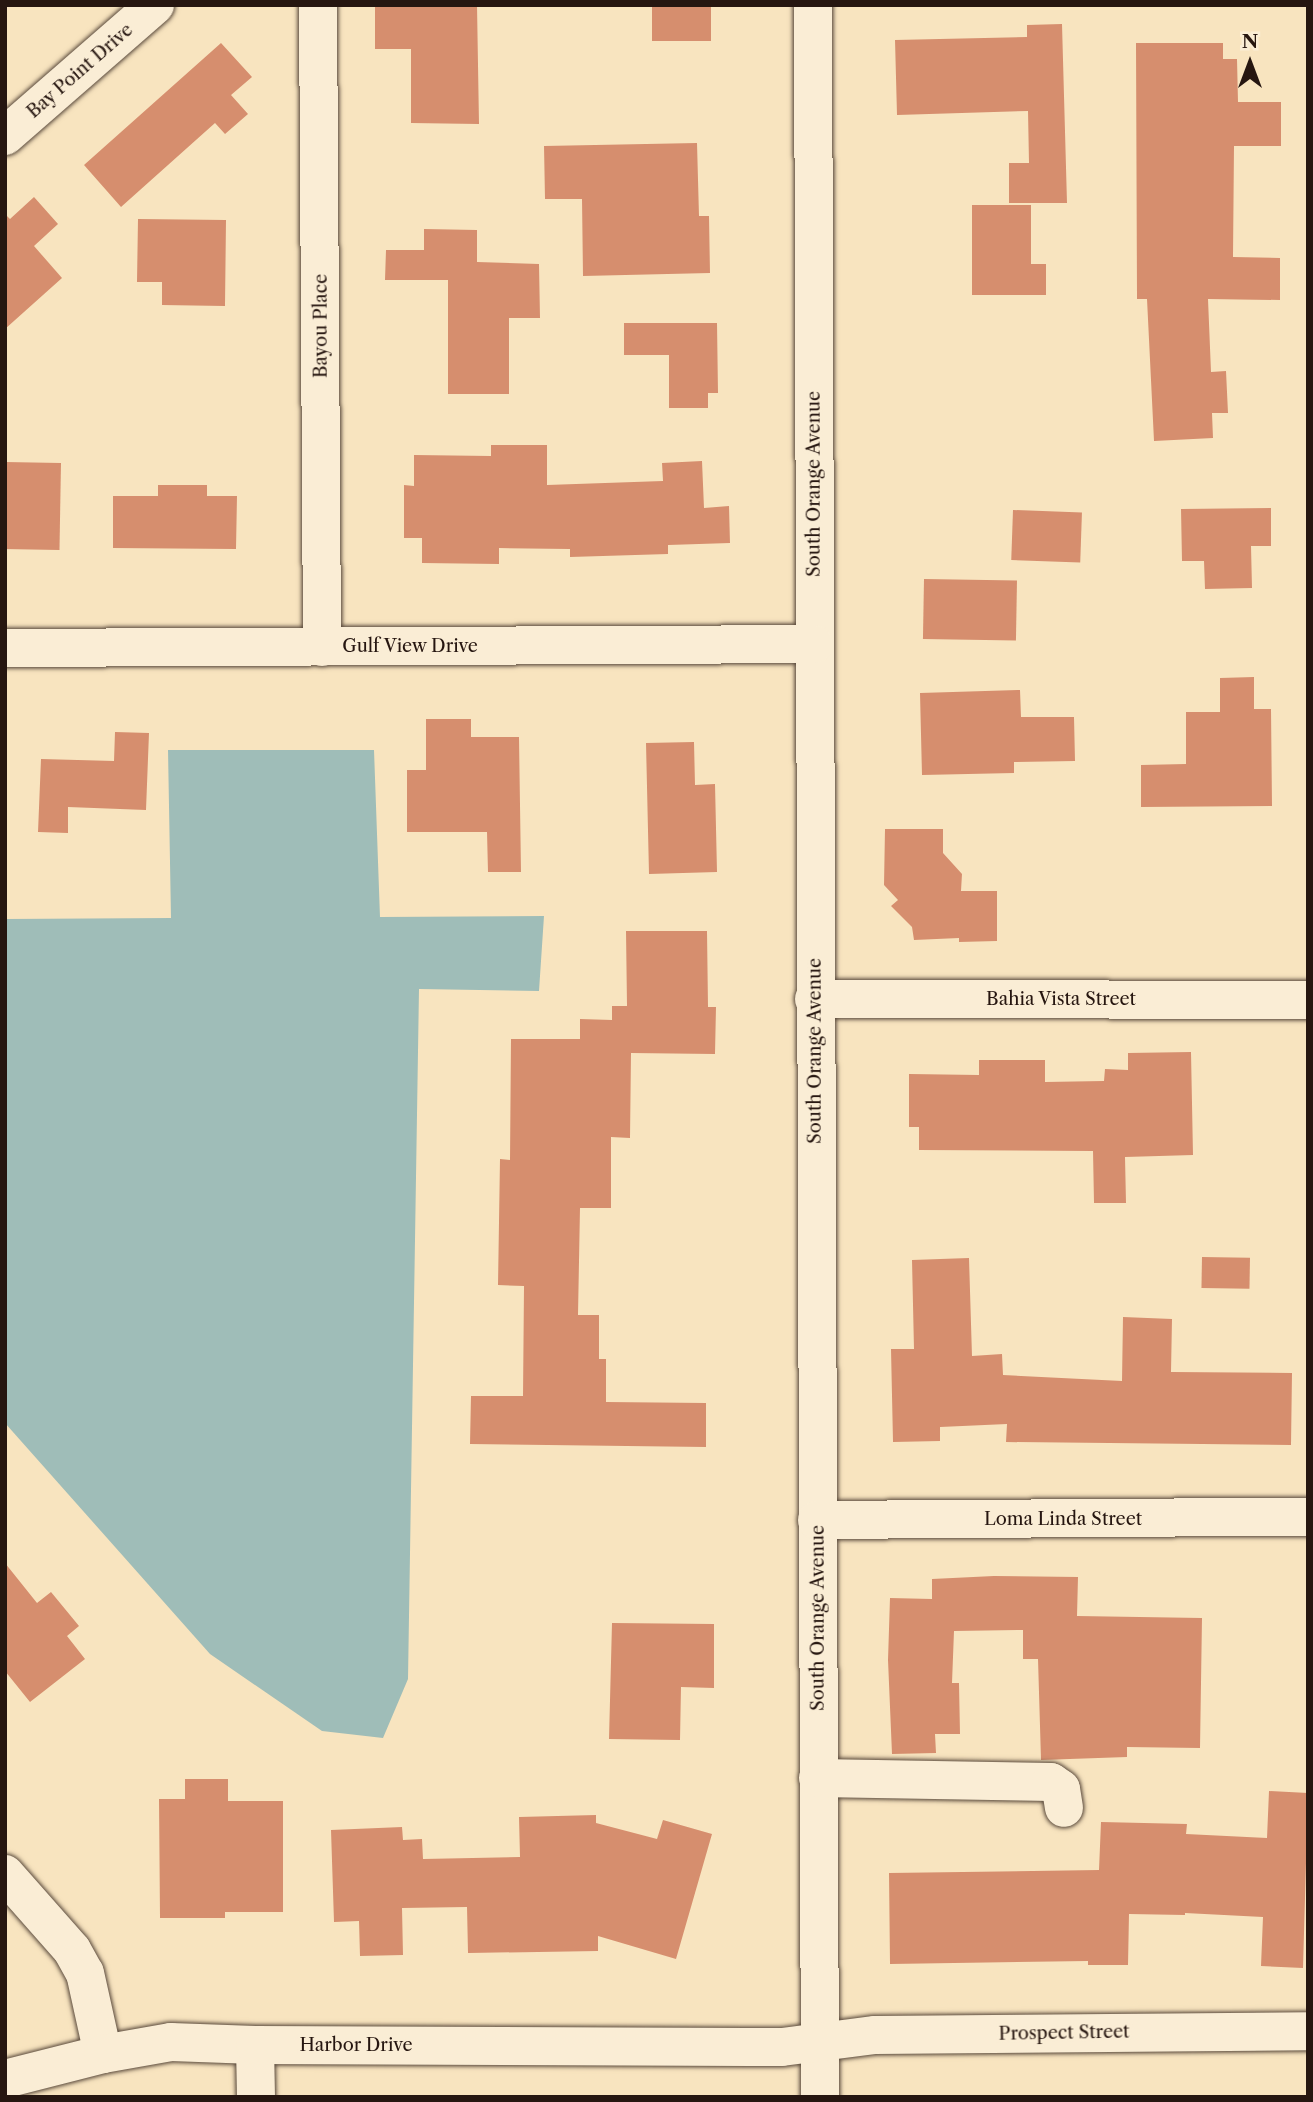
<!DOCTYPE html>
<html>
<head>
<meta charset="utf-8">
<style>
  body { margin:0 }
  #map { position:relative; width:1313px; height:2102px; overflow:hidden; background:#f8e4bf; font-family:"Libre Caslon Text",serif }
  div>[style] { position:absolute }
  .water>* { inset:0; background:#9fbdb8 }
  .building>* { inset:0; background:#d68e6e; transform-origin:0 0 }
  .roads { filter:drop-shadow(0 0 2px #5a4a3c) drop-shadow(0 0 2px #5a4a3c) }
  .minor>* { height:38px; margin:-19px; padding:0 19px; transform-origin:19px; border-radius:19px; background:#faedd5 }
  span { translate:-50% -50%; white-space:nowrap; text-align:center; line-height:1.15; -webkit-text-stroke:5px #faedd5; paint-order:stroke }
  .street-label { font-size:18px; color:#261610 }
  .frame { position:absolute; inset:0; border:7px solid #261610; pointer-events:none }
  .north { position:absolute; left:1215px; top:28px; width:70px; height:70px; -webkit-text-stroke:5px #faedd5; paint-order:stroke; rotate:0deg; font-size:19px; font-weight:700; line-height:28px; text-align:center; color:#261610 }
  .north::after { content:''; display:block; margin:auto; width:24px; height:32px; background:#261610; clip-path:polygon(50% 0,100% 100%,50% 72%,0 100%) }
</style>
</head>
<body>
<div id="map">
  <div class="water">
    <i style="clip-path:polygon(168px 750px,374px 750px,380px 917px,544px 916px,539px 991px,419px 989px,408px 1679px,383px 1738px,322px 1731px,210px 1654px,5px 1423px,5px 919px,171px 918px)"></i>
  </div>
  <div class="building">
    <i style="clip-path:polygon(375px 5px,477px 5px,479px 124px,411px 123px,411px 49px,375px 49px)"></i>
    <i style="left:652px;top:5px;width:59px;height:36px"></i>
    <i style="clip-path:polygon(1062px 24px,1067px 203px,1009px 203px,1009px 163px,1029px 163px,1028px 111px,897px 115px,895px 40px,1027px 37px,1027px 25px)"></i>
    <i style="clip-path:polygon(221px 43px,252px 77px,231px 95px,248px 114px,225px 134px,215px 123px,121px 207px,84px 165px)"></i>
    <i style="clip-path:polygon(1136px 43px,1223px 43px,1223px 59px,1237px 59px,1238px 102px,1281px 102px,1281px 146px,1234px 146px,1233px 257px,1280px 258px,1280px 300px,1208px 299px,1211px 372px,1226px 371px,1228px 413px,1212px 413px,1213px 438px,1154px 441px,1147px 299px,1137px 299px)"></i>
    <i style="clip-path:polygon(697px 143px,699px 216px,709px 216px,710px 273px,583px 276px,582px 199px,545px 199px,544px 146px)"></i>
    <i style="clip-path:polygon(34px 197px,58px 224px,34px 246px,62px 278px,5px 329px,5px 214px,10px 219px)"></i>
    <i style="clip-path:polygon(972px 205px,1031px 205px,1031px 264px,1046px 264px,1046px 295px,972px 295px)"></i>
    <i style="clip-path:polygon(138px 219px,226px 220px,225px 306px,162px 305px,162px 282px,137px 282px)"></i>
    <i style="clip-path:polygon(424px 229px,477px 230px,477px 262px,539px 264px,540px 318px,509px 318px,509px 394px,448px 394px,448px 280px,385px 280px,386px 250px,424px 250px)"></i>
    <i style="clip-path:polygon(624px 323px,717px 323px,718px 393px,708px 393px,708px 408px,669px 408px,669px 355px,624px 355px)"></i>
    <i style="clip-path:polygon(491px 445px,547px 445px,547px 485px,663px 481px,662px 463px,702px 461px,704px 508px,729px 506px,730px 543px,668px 545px,668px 554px,570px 557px,570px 549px,499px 548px,499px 564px,422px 563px,422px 538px,404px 538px,404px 485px,414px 486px,414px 455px,491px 456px)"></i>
    <i style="left:5px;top:462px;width:56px;height:87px;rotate:1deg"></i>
    <i style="clip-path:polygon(158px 485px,207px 485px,207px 496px,237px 496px,236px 549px,113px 548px,113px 496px,158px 496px)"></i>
    <i style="clip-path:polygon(1271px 508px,1271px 546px,1251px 546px,1252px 588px,1205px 589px,1204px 561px,1182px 561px,1181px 509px)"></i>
    <i style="left:1013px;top:510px;width:69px;height:50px;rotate:2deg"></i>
    <i style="left:924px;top:579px;width:93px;height:60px;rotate:1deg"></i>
    <i style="clip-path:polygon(1254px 677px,1254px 709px,1271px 709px,1272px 806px,1141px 807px,1141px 765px,1186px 764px,1186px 712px,1220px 712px,1220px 678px)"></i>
    <i style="clip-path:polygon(1020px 690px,1021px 717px,1074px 717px,1075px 761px,1014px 762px,1014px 773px,922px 775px,920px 693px)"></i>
    <i style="clip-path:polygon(426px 719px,471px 719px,471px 737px,519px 737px,521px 872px,488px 872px,487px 832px,407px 832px,407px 770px,426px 770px)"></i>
    <i style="clip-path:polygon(115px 732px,149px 733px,146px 810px,68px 807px,68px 833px,38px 832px,41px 759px,114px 761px)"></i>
    <i style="clip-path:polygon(694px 742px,695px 785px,715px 784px,717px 872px,649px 874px,646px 743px)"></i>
    <i style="clip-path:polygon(885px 829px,943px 829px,943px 853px,962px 874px,961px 891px,997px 891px,997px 941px,959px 942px,959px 938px,914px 940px,912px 927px,891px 906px,898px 900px,884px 885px)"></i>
    <i style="clip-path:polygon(626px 931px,707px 931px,708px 1007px,716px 1007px,715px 1054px,631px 1053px,630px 1138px,611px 1137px,611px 1208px,580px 1208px,578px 1315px,599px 1315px,599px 1359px,606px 1359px,606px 1402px,706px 1403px,706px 1447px,470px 1444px,471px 1396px,523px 1396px,524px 1286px,498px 1285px,500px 1159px,510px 1160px,511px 1039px,580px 1039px,580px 1019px,612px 1020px,612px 1006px,627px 1006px)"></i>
    <i style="clip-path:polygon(1191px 1052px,1193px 1155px,1125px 1157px,1126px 1203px,1094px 1203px,1093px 1151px,919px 1150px,919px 1127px,909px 1127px,909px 1074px,979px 1075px,979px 1060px,1045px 1060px,1045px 1082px,1104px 1081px,1105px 1069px,1128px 1070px,1128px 1053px)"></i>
    <i style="left:1202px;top:1257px;width:48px;height:31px;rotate:1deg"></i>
    <i style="clip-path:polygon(969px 1258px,972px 1356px,1002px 1354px,1003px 1375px,1122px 1381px,1123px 1317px,1172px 1319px,1171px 1372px,1292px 1373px,1291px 1445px,1006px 1442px,1007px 1424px,940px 1427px,940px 1441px,893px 1442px,891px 1349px,914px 1349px,912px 1260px)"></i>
    <i style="clip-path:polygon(5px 1563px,37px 1603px,51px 1592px,79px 1626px,67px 1636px,85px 1659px,30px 1702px,5px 1671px)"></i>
    <i style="clip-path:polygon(994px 1576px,1078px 1577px,1077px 1616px,1202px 1618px,1200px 1748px,1127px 1747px,1127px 1757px,1041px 1760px,1038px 1659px,1023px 1659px,1023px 1630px,954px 1631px,952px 1683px,959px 1683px,960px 1734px,935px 1734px,936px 1753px,892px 1754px,888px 1660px,890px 1598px,932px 1599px,932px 1579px)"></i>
    <i style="clip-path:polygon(612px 1623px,714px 1624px,714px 1688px,681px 1687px,680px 1740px,609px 1739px)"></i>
    <i style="clip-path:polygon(185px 1779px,228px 1779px,228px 1801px,283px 1801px,283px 1912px,225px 1912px,225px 1918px,160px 1918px,159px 1799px,185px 1799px)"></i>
    <i style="clip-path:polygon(1269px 1791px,1308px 1793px,1303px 1968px,1261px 1966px,1263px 1917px,1185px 1913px,1185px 1915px,1129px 1914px,1128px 1965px,1088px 1965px,1088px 1961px,890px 1964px,889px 1873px,1099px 1870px,1101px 1822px,1187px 1824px,1186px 1834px,1267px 1838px)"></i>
    <i style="clip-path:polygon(596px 1815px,596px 1823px,657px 1839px,663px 1820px,712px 1834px,676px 1959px,598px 1936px,598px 1951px,468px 1953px,467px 1907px,402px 1908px,403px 1955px,360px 1956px,359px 1921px,334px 1922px,331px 1830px,402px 1827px,403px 1840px,422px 1839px,423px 1859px,520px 1857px,519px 1817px)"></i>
  </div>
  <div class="roads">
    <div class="minor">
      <i style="left:318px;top:5px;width:642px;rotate:89.64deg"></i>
      <i style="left:813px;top:5px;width:2092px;rotate:89.81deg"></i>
      <i style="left:5px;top:136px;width:199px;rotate:-41.1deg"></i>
      <i style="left:5px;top:648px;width:809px;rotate:-0.28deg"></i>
      <i style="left:814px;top:999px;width:494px;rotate:0.1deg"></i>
      <i style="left:817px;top:1520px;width:491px;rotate:-0.4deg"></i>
      <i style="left:818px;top:1778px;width:233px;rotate:1deg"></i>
      <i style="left:1051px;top:1782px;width:12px;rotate:35deg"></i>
      <i style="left:1061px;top:1789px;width:19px;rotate:81deg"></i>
      <i style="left:5px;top:1874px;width:101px;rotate:48.6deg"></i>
      <i style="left:72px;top:1950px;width:26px;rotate:61deg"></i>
      <i style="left:85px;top:1973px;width:83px;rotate:77.5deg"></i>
      <i style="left:255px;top:2045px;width:52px;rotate:88.9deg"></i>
      <i style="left:5px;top:2079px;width:101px;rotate:-14.3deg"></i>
      <i style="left:103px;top:2054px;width:69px;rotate:-10deg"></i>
      <i style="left:171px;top:2042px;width:84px;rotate:2deg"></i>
      <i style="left:255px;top:2045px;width:527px;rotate:0.22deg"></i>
      <i style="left:782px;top:2047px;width:94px;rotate:-7.4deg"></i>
      <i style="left:875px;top:2035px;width:433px;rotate:-0.5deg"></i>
    </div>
  </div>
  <div class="street-label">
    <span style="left:80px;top:71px;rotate:-41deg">Bay Point Drive</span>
    <span style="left:321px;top:326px;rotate:-90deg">Bayou Place</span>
    <span style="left:814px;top:484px;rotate:-90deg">South Orange Avenue</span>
    <span style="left:410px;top:646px">Gulf View Drive</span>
    <span style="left:1061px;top:999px">Bahia Vista Street</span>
    <span style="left:815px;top:1051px;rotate:-90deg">South Orange Avenue</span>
    <span style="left:1063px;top:1519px">Loma Linda Street</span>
    <span style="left:818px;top:1618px;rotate:-90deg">South Orange Avenue</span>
    <span style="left:1064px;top:2033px;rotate:-1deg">Prospect Street</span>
    <span style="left:356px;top:2045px">Harbor Drive</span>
  </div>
  <div class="frame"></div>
  <div class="north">N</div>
</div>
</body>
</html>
